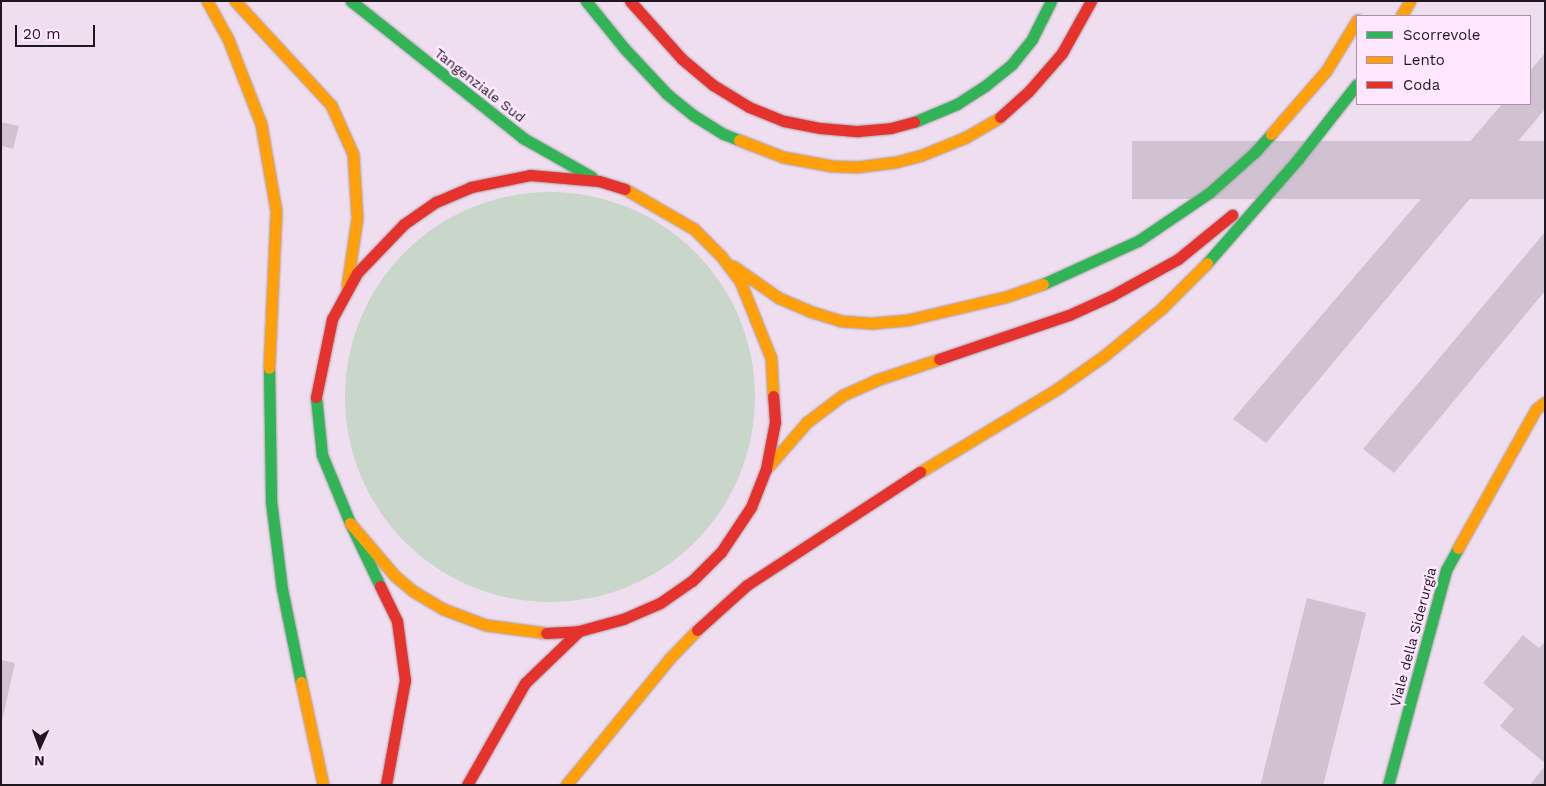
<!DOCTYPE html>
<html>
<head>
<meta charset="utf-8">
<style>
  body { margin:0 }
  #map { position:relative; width:1546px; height:786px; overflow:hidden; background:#efdeef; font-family:"Work Sans",sans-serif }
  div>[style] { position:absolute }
  .green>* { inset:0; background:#c9d6ca }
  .round { border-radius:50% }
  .building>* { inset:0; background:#d0c2d0; transform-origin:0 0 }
  .roads { filter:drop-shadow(0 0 1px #aa9eaa) drop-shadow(0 0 1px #aa9eaa) }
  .fast>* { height:11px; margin:-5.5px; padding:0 5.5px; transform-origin:5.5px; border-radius:5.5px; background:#30b455 }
  .slow>* { height:11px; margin:-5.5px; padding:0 5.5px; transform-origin:5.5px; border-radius:5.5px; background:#ff9f0a }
  .jam>* { height:11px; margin:-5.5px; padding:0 5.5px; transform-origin:5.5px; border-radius:5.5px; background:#e5322d }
  span { translate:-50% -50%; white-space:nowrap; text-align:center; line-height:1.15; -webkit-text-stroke:5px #ffe8ff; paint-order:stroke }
  .street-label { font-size:14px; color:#201620 }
  .frame { position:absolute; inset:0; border:2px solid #201620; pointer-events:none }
  .legend { position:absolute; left:1356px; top:15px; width:175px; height:90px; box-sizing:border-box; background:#ffe8ff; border:1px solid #a694a6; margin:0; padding:6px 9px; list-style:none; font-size:15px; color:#201620 }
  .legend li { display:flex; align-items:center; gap:10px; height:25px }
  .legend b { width:25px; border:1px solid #a694a6 }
  .north { position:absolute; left:15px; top:721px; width:50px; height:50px; -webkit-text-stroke:4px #ffe8ff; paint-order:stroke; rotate:182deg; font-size:14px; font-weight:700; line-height:20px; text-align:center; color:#201620 }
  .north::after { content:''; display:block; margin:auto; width:18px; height:22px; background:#201620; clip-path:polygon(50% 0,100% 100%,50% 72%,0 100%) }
  .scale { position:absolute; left:15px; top:25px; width:80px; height:22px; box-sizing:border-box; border:2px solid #201620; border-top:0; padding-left:6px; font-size:15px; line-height:18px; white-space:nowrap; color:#201620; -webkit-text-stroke:4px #ffe8ff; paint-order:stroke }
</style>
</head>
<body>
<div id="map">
  <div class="green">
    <i class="round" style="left:345px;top:192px;width:410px;height:410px"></i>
  </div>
  <div class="building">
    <i style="clip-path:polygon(1545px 53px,1545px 109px,1266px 443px,1233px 419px,1502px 104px,1530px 104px,1530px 71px)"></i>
    <i style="clip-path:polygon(1px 122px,19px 126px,13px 149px,3px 146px,2px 151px)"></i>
    <i style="left:1545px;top:141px;width:58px;height:413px;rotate:90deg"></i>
    <i style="clip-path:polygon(1545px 232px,1545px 291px,1394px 473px,1363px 449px)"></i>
    <i style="left:1307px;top:598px;width:61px;height:193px;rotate:14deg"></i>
    <i style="clip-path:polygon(1523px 635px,1539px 648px,1545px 642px,1545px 763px,1500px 726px,1514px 709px,1483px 683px)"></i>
    <i style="clip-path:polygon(1px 660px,15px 663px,2px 721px,1px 721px)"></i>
    <i style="clip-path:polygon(1545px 766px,1545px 785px,1530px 785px)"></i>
  </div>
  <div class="roads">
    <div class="fast">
      <i style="left:351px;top:1px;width:220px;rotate:38.5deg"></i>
      <i style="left:523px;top:138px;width:79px;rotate:29.5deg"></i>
      <i style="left:586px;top:1px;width:60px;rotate:51deg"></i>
      <i style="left:624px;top:48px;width:63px;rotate:46.9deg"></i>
      <i style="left:667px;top:94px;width:33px;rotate:39deg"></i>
      <i style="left:693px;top:115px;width:36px;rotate:32deg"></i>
      <i style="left:724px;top:134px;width:16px;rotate:22deg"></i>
      <i style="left:914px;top:122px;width:47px;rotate:-22.7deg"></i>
      <i style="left:957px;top:104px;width:33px;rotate:-33deg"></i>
      <i style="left:985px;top:86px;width:35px;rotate:-39deg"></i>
      <i style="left:1012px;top:64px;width:32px;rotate:-51deg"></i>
      <i style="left:1032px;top:39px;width:42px;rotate:-63.4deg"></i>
      <i style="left:1207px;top:263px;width:138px;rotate:-48.8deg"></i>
      <i style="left:1298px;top:159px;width:95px;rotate:-51.8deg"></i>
      <i style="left:1043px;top:284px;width:104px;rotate:-24.4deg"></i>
      <i style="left:1138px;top:241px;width:86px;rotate:-34.1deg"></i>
      <i style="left:1209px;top:193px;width:62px;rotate:-41.7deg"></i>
      <i style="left:1255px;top:152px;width:24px;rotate:-48deg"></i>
      <i style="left:269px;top:368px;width:133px;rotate:89.1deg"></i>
      <i style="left:271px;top:501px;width:89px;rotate:82.9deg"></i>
      <i style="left:282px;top:589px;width:95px;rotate:78.5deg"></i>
      <i style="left:316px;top:397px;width:58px;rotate:84.1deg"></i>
      <i style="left:322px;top:455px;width:74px;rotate:67.6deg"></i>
      <i style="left:350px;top:523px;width:70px;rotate:64.5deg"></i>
      <i style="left:1388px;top:785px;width:223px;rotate:-74.9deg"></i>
      <i style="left:1446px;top:570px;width:25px;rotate:-61deg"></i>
    </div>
    <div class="slow">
      <i style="left:207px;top:1px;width:43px;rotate:61.1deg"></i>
      <i style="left:228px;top:39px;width:91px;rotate:68.8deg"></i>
      <i style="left:261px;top:124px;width:88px;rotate:80.2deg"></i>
      <i style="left:276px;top:211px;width:157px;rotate:92.6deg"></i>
      <i style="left:235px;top:1px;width:142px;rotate:47.3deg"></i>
      <i style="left:331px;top:105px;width:54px;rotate:65.8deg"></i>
      <i style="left:353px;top:154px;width:64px;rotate:86.4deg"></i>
      <i style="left:357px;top:218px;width:69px;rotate:98.4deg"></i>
      <i style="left:1401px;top:16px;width:17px;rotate:-59deg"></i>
      <i style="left:1271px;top:134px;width:84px;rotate:-48.9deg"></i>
      <i style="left:1326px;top:71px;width:60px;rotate:-58.7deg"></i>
      <i style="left:739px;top:140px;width:47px;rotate:21.1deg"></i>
      <i style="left:783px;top:157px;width:50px;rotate:10.4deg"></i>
      <i style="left:832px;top:166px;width:24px;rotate:2deg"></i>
      <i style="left:856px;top:167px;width:40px;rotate:-7.1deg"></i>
      <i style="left:896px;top:162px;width:27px;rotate:-15deg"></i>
      <i style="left:922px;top:155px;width:48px;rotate:-22.2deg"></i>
      <i style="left:966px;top:137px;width:39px;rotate:-30deg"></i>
      <i style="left:625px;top:189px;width:80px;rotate:30.1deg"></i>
      <i style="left:694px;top:229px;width:38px;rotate:45deg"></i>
      <i style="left:721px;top:256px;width:31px;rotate:53deg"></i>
      <i style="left:740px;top:281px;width:83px;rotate:68.1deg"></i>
      <i style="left:771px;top:358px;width:38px;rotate:87deg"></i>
      <i style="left:733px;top:266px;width:56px;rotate:34.8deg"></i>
      <i style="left:779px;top:298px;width:33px;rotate:23deg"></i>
      <i style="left:809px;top:311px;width:34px;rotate:17deg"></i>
      <i style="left:841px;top:321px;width:32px;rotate:4deg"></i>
      <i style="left:873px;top:323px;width:34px;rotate:-5deg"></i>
      <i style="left:907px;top:320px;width:101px;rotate:-13.2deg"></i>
      <i style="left:1005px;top:297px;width:40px;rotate:-18.9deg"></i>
      <i style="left:768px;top:467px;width:60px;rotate:-49.1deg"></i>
      <i style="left:807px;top:422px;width:45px;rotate:-36.9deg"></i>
      <i style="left:843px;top:395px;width:36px;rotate:-24deg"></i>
      <i style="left:876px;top:380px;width:66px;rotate:-18.4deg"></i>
      <i style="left:920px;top:472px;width:160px;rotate:-31.2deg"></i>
      <i style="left:1057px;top:389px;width:59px;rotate:-35.3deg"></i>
      <i style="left:1105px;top:355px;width:72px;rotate:-39.4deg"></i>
      <i style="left:1161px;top:309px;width:65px;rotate:-45deg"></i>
      <i style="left:350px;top:523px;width:70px;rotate:49.7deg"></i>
      <i style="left:395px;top:576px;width:23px;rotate:40deg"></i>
      <i style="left:413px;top:591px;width:35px;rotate:31deg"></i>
      <i style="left:443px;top:609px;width:46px;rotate:20.4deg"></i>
      <i style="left:486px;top:625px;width:61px;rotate:7.6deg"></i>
      <i style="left:1458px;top:548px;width:159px;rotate:-60.7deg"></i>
      <i style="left:1536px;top:409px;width:11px;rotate:-38deg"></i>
      <i style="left:301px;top:682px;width:105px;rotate:77.9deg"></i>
      <i style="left:566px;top:785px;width:163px;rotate:-50.7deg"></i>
      <i style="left:669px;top:659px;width:40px;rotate:-46deg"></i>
    </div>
    <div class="jam">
      <i style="left:630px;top:1px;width:78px;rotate:48.1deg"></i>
      <i style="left:682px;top:59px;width:40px;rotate:40deg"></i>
      <i style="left:713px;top:85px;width:42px;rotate:31.4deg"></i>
      <i style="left:749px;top:107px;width:38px;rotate:22deg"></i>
      <i style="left:784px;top:121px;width:37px;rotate:11deg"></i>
      <i style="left:820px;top:128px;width:38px;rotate:5deg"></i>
      <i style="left:858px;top:131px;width:33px;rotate:-5deg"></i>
      <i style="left:891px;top:128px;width:24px;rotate:-15deg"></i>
      <i style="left:1000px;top:117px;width:38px;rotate:-42deg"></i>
      <i style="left:1028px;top:92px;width:52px;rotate:-48.9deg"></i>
      <i style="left:1062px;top:53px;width:60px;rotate:-60.9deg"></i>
      <i style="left:939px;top:359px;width:137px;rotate:-18.7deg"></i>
      <i style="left:1069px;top:315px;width:46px;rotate:-24.3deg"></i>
      <i style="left:1111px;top:296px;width:77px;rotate:-28.9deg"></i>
      <i style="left:1178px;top:259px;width:70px;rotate:-39.2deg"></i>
      <i style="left:316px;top:397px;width:80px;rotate:-78.4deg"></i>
      <i style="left:332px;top:319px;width:52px;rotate:-61.5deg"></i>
      <i style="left:357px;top:273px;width:68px;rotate:-46.2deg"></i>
      <i style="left:404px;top:224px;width:39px;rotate:-35deg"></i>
      <i style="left:436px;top:202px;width:38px;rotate:-23deg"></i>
      <i style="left:471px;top:187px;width:60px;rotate:-11.5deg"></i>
      <i style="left:530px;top:175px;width:69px;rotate:5deg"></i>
      <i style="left:599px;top:181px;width:27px;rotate:17deg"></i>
      <i style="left:380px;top:586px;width:39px;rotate:64deg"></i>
      <i style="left:397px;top:621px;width:60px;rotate:82.3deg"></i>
      <i style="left:405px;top:680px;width:107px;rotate:100.3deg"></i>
      <i style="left:697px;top:630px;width:67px;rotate:-42deg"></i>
      <i style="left:747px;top:585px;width:207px;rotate:-33.2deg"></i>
      <i style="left:546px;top:633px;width:33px;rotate:-3deg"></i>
      <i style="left:579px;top:631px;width:46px;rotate:-15.3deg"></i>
      <i style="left:623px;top:619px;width:40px;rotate:-23.4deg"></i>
      <i style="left:660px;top:603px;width:39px;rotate:-35deg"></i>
      <i style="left:692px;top:581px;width:41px;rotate:-45deg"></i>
      <i style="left:721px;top:552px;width:54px;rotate:-56.3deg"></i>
      <i style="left:751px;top:507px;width:41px;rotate:-68.5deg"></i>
      <i style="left:766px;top:469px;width:48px;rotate:-79.2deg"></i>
      <i style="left:775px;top:422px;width:26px;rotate:-94deg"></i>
      <i style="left:467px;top:785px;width:117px;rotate:-60.4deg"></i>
      <i style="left:525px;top:683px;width:75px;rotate:-43.9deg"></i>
    </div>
  </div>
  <div class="street-label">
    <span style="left:480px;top:85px;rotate:38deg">Tangenziale Sud</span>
    <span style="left:1413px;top:637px;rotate:-75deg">Viale della Siderurgia</span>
  </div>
  <div class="frame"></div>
  <ul class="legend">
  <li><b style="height:6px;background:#30b455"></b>Scorrevole</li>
  <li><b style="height:6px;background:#ff9f0a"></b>Lento</li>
  <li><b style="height:6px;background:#e5322d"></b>Coda</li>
  </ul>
  <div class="north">N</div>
  <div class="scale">20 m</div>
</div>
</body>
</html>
